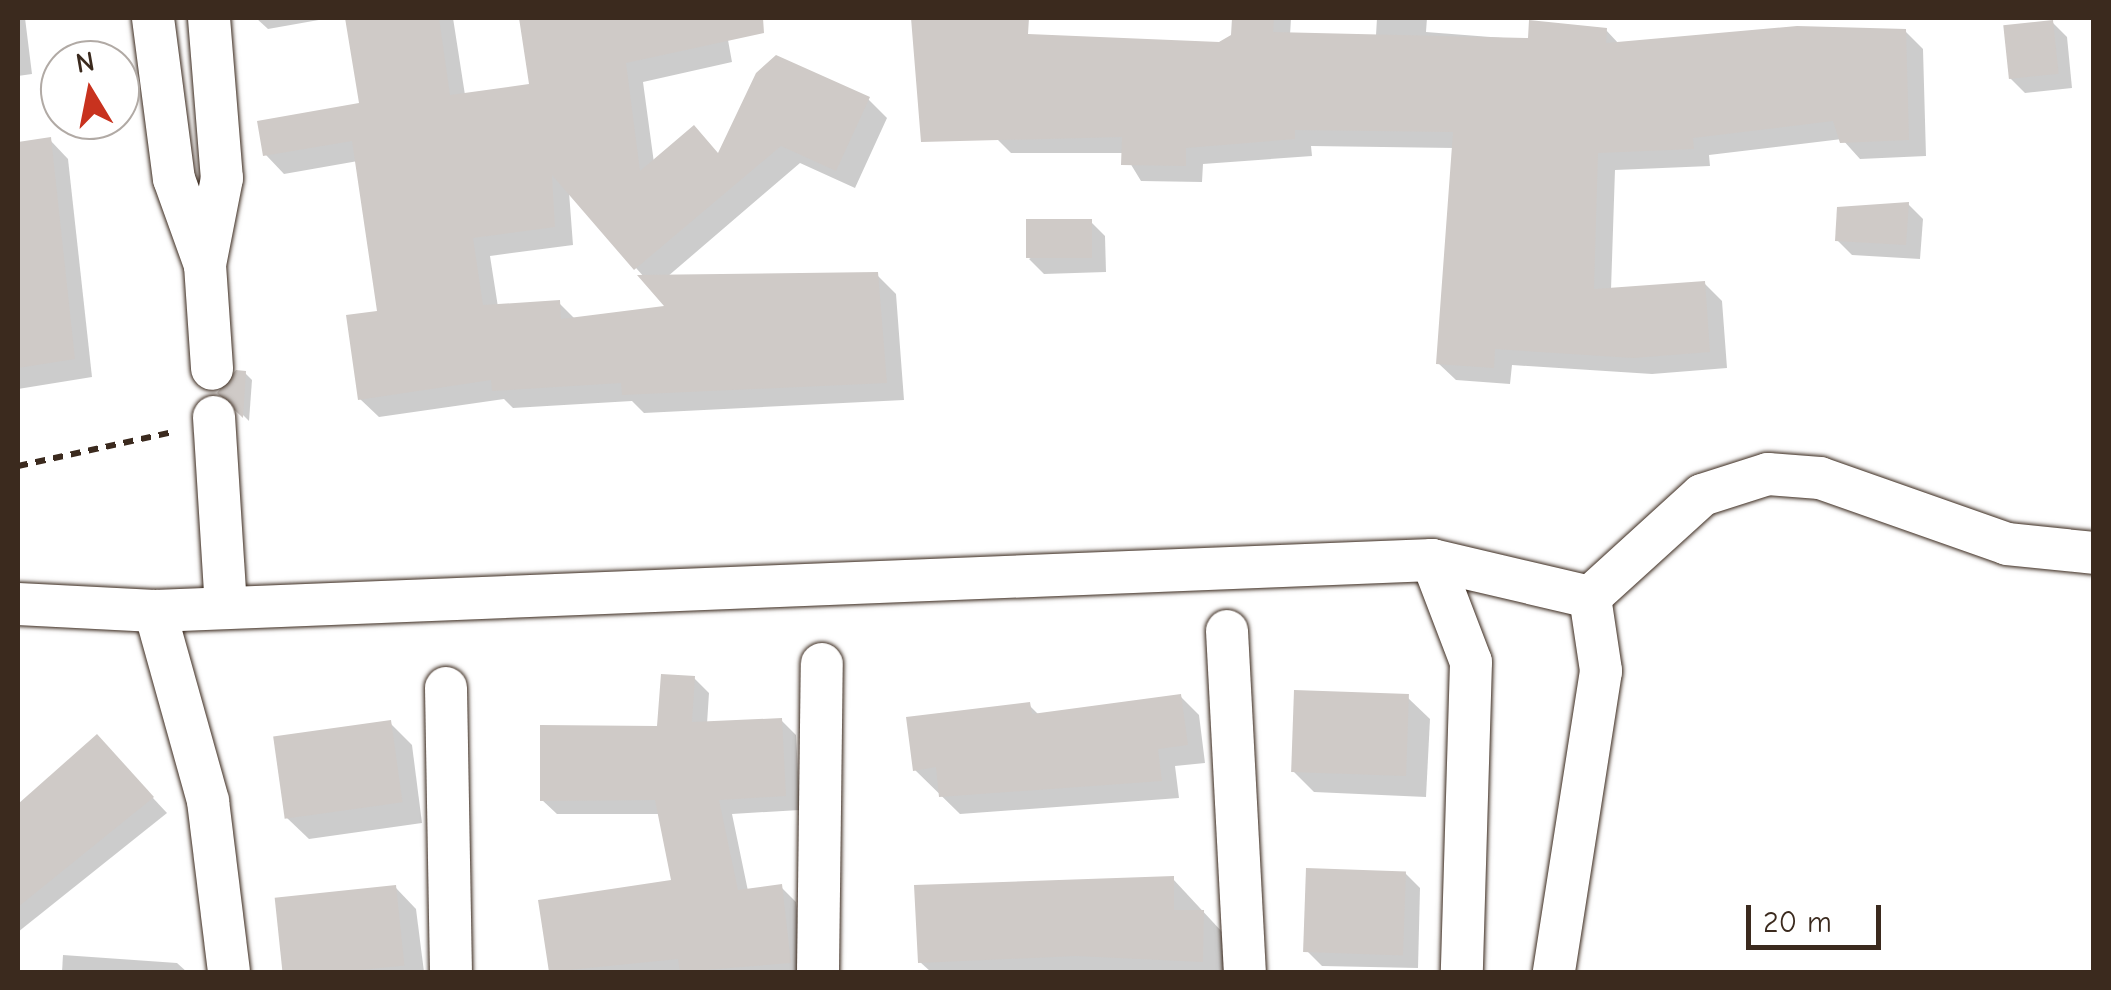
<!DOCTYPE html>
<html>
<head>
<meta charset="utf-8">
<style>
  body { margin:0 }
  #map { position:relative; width:2111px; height:990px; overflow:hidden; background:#fff; font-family:"Comic Neue",sans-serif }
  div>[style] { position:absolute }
  .shadow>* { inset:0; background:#0003 }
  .building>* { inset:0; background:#cfcac7; transform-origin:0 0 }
  .path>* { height:6px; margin-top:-3px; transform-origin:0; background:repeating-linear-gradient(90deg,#3b2a1e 0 10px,transparent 0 18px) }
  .roads { filter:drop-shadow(0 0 2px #3b2a1e) drop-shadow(0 0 2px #3b2a1e) }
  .minor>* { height:42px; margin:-21px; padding:0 21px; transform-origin:21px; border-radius:21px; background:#fff }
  span { translate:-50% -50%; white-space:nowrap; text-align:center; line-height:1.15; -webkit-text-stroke:10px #fff; paint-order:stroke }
  .frame { position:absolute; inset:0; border:20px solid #3b2a1e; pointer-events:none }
  .north { position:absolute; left:40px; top:40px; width:100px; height:100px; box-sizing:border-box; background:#fff; border:2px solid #b1aaa5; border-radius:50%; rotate:350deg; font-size:28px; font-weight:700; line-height:40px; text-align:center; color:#3b2a1e }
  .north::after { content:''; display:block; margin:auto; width:35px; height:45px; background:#c8321e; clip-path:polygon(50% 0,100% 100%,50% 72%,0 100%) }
  .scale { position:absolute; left:1746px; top:905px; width:135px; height:45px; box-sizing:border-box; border:5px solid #3b2a1e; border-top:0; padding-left:12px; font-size:30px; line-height:35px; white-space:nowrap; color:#3b2a1e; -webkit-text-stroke:8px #fff; paint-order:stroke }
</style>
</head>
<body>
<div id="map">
  <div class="shadow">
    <i style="clip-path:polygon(18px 18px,25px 18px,32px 74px,18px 76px)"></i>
    <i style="clip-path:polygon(256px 18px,330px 18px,268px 29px)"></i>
    <i style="clip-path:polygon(evenodd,348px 18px,453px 18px,465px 95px,532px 86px,521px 18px,724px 18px,732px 62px,643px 82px,654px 163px,720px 155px,868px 99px,887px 118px,855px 188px,800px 163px,667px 277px,877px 275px,896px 294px,904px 400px,644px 413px,632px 401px,513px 408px,504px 399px,379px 417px,360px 399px,379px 313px,358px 161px,284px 174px,266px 155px,362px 105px,348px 18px,569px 192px,644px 277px,669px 308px,575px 319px,559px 303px,498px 307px,490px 256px,573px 245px,569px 192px)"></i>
    <i style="clip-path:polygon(1235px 18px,1291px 18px,1290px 35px,1376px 35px,1377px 18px,1427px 18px,1426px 32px,1530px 40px,1606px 30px,1619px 44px,1905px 31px,1923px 49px,1926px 156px,1860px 159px,1842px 139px,1709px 155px,1710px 166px,1615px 170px,1611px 290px,1704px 283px,1722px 301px,1727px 368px,1652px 374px,1512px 365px,1510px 384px,1456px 380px,1438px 363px,1454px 148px,1311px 146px,1312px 156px,1203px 164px,1202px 182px,1141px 181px,1124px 153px,1011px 153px,993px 135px,1220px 44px,1234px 36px)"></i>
    <i style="clip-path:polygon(2052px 22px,2067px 37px,2072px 88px,2025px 93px,2010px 78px)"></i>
    <i style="clip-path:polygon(50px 140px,68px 159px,92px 377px,18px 389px,18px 144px)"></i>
    <i style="clip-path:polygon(1908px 204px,1923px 219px,1920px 259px,1852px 255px,1837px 240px)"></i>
    <i style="clip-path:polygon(1090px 221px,1105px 236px,1106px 272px,1044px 274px,1029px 259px)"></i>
    <i style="clip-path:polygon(245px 373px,252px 380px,249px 421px,228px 400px)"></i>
    <i style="clip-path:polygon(694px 678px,709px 693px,707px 724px,781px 720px,796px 735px,800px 810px,732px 814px,748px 891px,781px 887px,796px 902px,804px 972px,551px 972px,541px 902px,674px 882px,661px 814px,557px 814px,542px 800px,660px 728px)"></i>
    <i style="clip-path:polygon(1180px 696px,1199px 715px,1205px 763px,1175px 766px,1179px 798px,960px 814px,915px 770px,1029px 705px,1040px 716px)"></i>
    <i style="clip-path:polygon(1408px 698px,1430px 719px,1426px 797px,1314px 792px,1293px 771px)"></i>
    <i style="clip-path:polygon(390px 723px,412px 745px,422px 823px,309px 839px,287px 818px)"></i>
    <i style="clip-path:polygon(97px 738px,167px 813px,18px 932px,18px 807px)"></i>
    <i style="clip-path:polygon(1405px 873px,1420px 888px,1418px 968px,1322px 966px,1307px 951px)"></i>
    <i style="clip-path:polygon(1173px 879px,1224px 934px,1224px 972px,931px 972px,920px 962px)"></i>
    <i style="clip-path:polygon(395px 887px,416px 909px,424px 972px,286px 972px,278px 901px)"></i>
    <i style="clip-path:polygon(63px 955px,177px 963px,187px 972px,62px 972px)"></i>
  </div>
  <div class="building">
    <i style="clip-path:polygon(345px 18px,439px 18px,450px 95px,529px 84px,519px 18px,763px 18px,764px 33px,626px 63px,640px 171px,694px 125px,718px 153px,756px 73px,776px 55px,870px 97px,836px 171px,781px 146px,634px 270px,552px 175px,555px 227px,473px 238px,483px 305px,560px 300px,561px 319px,664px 306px,637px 275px,878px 272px,887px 383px,622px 395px,621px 383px,492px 391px,491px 380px,358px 400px,346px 315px,377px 311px,352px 141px,263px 156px,257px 121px,359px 103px)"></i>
    <i style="clip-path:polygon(911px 18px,1029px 18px,1028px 34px,1219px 42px,1231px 35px,1232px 18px,1274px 18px,1273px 32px,1528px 38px,1529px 20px,1607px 28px,1606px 43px,1797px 26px,1906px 29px,1909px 140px,1840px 143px,1833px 121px,1693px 138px,1694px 149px,1598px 153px,1594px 289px,1705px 281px,1710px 352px,1633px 358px,1495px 349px,1494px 368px,1436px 364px,1453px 132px,1295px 130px,1295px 139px,1186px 148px,1186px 166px,1121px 165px,1122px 137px,921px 142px)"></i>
    <i style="left:2053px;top:20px;width:54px;height:50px;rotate:84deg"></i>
    <i style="clip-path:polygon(51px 137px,75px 359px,18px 368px,18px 142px)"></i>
    <i style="clip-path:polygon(1909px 202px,1906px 245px,1835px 241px,1837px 207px)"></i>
    <i style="left:1092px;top:219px;width:39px;height:66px;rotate:90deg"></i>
    <i style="clip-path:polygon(236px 370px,246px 371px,243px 418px,217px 393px)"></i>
    <i style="clip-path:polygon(661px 674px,695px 676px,692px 722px,782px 718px,786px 796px,719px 800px,738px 890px,782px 884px,791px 963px,680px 972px,678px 959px,549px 972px,538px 900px,671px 880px,655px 800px,540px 801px,540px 725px,657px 726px)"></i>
    <i style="left:1294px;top:690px;width:115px;height:82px;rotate:2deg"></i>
    <i style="clip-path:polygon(1181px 694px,1188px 745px,1158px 749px,1162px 781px,939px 797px,936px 767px,913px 771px,906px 717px,1030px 702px,1032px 714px)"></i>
    <i style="left:391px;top:720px;width:83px;height:119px;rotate:82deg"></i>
    <i style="clip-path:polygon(97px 734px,154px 797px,18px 907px,18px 804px)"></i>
    <i style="left:1306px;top:868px;width:100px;height:84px;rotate:2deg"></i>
    <i style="clip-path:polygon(1174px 876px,1174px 910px,1204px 910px,1203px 962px,1076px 956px,918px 963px,914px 885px)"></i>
    <i style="left:396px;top:885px;width:81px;height:122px;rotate:84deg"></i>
  </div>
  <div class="path">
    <i style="left:18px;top:466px;width:158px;rotate:-12.4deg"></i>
  </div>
  <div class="roads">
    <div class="minor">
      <i style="left:153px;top:18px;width:162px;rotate:82.6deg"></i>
      <i style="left:174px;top:179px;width:91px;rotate:70.2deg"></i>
      <i style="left:209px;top:18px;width:161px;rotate:85.4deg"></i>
      <i style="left:222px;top:178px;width:89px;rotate:101.1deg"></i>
      <i style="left:205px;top:265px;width:104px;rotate:86.1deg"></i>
      <i style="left:214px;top:417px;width:189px;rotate:86.4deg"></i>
      <i style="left:1432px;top:560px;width:109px;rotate:69.1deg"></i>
      <i style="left:1471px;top:662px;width:310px;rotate:91.7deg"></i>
      <i style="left:1590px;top:597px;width:151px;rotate:-42.3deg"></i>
      <i style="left:1702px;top:495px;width:69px;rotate:-17.7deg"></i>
      <i style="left:1768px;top:474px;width:52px;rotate:4.4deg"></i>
      <i style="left:1820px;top:478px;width:198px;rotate:19.4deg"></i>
      <i style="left:2007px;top:544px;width:87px;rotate:5.9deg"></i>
      <i style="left:18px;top:604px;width:137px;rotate:2.9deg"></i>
      <i style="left:155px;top:611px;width:1278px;rotate:-2.29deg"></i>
      <i style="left:1432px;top:560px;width:162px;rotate:13.2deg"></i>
      <i style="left:1590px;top:597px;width:75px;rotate:81.5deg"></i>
      <i style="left:1601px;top:671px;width:305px;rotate:98.9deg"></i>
      <i style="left:155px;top:611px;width:197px;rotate:74.4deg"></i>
      <i style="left:208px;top:801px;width:172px;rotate:83deg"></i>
      <i style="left:1227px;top:631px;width:341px;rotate:87deg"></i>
      <i style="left:446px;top:688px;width:284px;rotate:89deg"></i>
      <i style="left:818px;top:972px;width:308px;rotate:-89.3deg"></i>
    </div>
  </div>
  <div class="frame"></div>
  <div class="north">N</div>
  <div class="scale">20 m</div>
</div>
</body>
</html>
